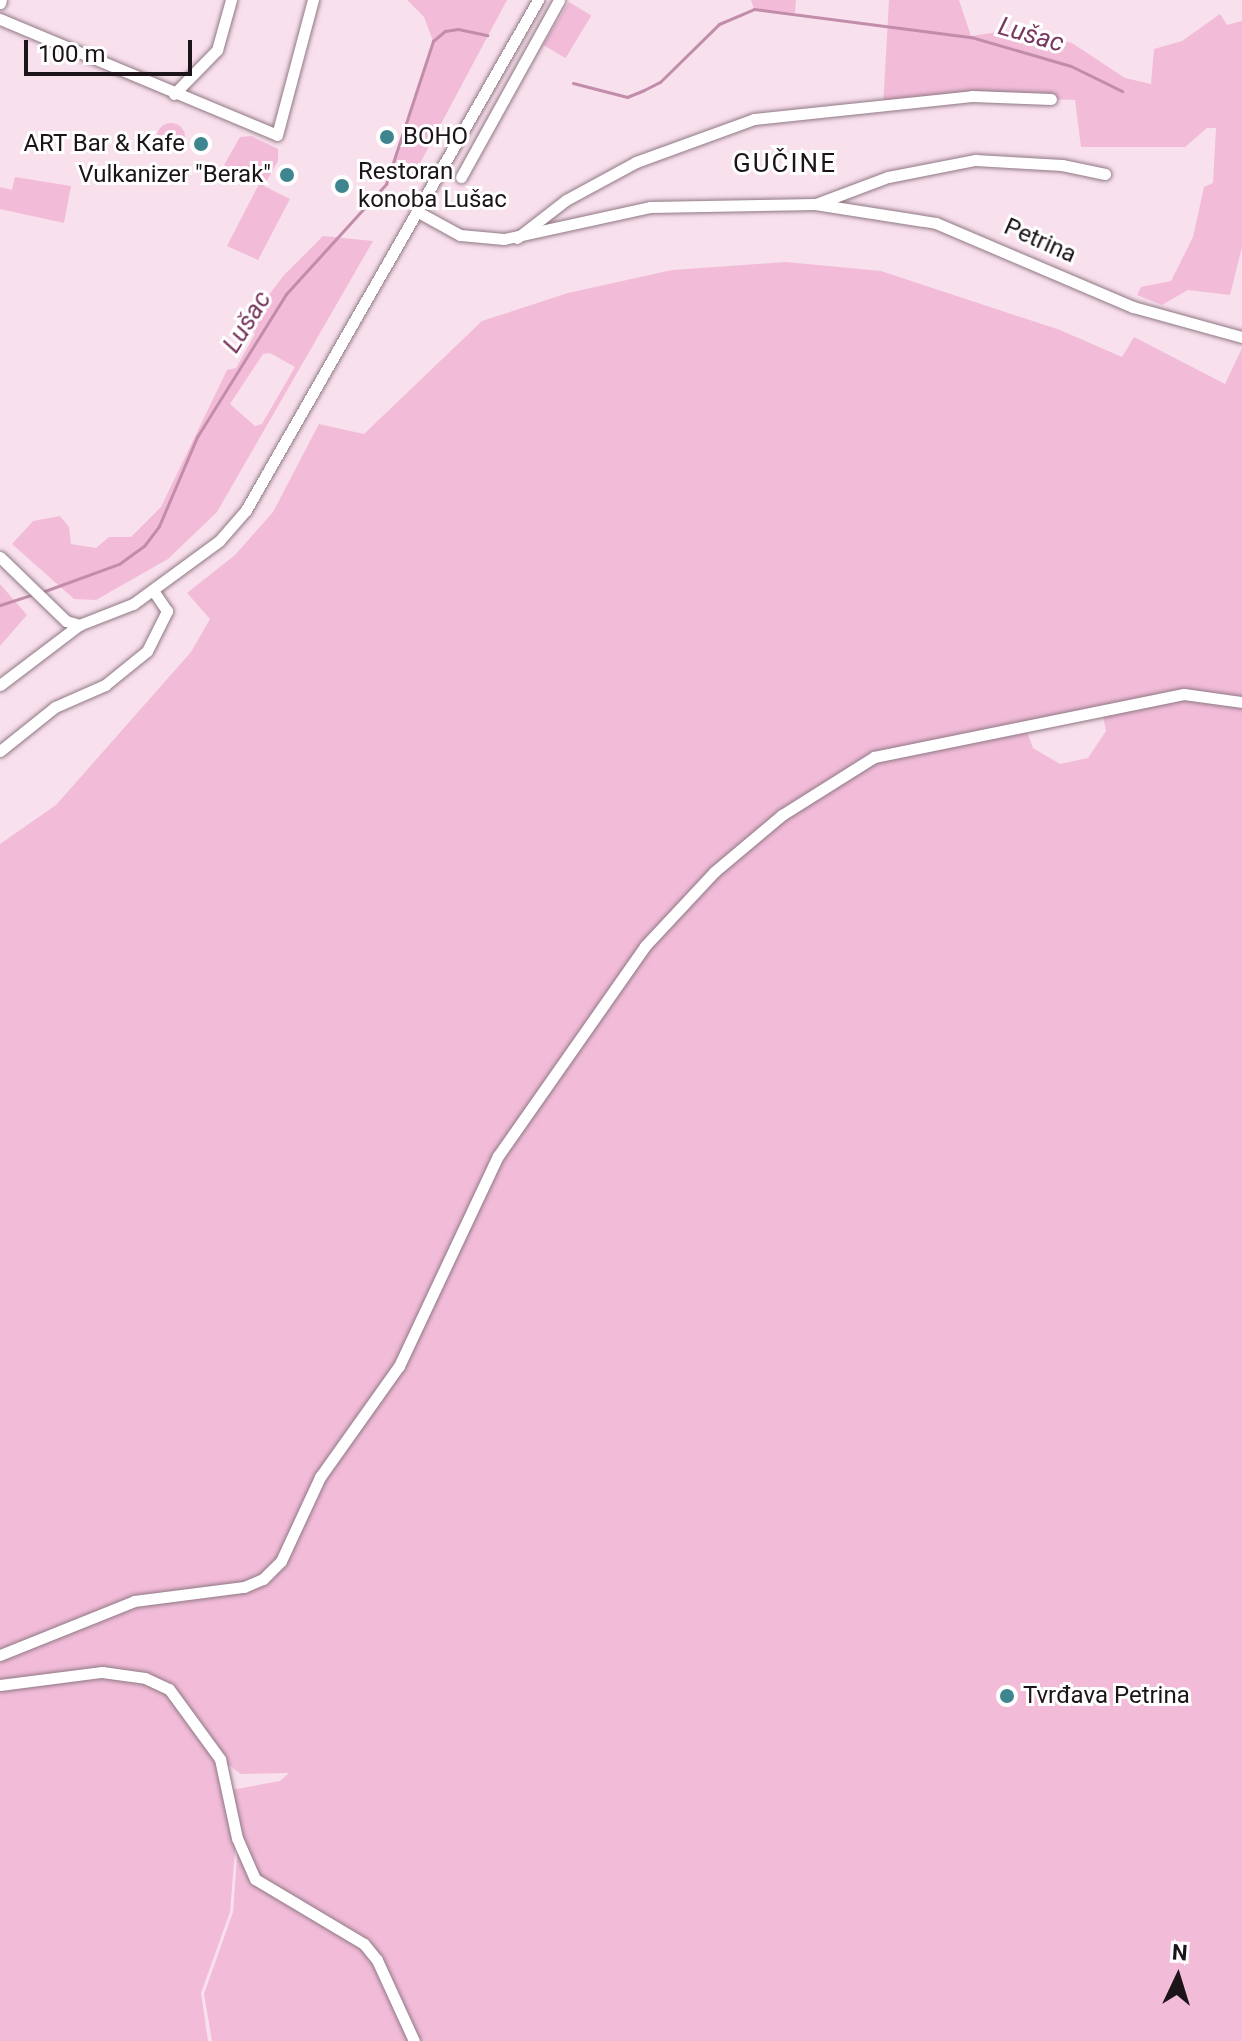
<!DOCTYPE html>
<html>
<head>
<meta charset="utf-8">
<style>
  body { margin:0 }
  #map { position:relative; width:1242px; height:2041px; overflow:hidden; background:#f9e0ed; font-family:Roboto,sans-serif }
  div>[style] { position:absolute }
  .green>* { inset:0; background:#f2bcd9; transform-origin:0 0 }
  .round { border-radius:50% }
  .stream>* { height:3px; margin:-1.5px; padding:0 1.5px; transform-origin:1.5px; border-radius:1.5px; background:#c28daa }
  .roads { filter:drop-shadow(0 0 2px #8f7884) drop-shadow(0 0 2px #8f7884) }
  .minor>* { height:11px; margin:-5.5px; padding:0 5.5px; transform-origin:5.5px; border-radius:5.5px; background:#fff }
  .dots>* { width:22px; height:22px; translate:-50% -50%; box-sizing:border-box; border:4px solid #fff; border-radius:50% }
  span { translate:-50% -50%; white-space:nowrap; text-align:center; line-height:1.15; -webkit-text-stroke:6px #fff; paint-order:stroke }
  .poi-label { font-size:24px; color:#1c1418 }
  .left { translate:0 -50%; text-align:left }
  .right { translate:-100% -50%; text-align:right }
  .street-label { font-size:24px; color:#1c1418 }
  .water-label { font-size:26px; color:#79385f; font-style:italic }
  .neighbourhood-label { font-size:26px; color:#1c1418; letter-spacing:2px }
  .north { position:absolute; left:1138px; top:1937px; width:80px; height:80px; -webkit-text-stroke:6px #fff; paint-order:stroke; rotate:4deg; font-size:22px; font-weight:700; line-height:32px; text-align:center; color:#1c1418 }
  .north::after { content:''; display:block; margin:auto; width:28px; height:36px; background:#1c1418; clip-path:polygon(50% 0,100% 100%,50% 72%,0 100%) }
  .scale { position:absolute; left:24px; top:40px; width:168px; height:36px; box-sizing:border-box; border:4px solid #1c1418; border-top:0; padding-left:10px; font-size:24px; line-height:28px; white-space:nowrap; color:#1c1418; -webkit-text-stroke:6px #fff; paint-order:stroke }
</style>
</head>
<body>
<div id="map">
  <div class="green">
    <i style="clip-path:polygon(407px 0,507px 0,410px 182px,389px 176px,433px 41px,424px 17px)"></i>
    <i style="clip-path:polygon(751px 0,796px 0,795px 13px,754px 9px)"></i>
    <i style="clip-path:polygon(889px 0,959px 0,971px 36px,1012px 30px,1072px 43px,1125px 78px,1151px 84px,1154px 49px,1182px 41px,1220px 14px,1227px 25px,1242px 21px,1242px 247px,1230px 295px,1188px 290px,1162px 305px,1137px 295px,1141px 287px,1171px 281px,1193px 237px,1204px 187px,1213px 183px,1216px 128px,1207px 128px,1185px 147px,1081px 147px,1075px 100px,972px 96px,883px 108px)"></i>
    <i style="left:569px;top:2px;width:26px;height:50px;rotate:31deg"></i>
    <i class="round" style="left:157px;top:123px;width:28px;height:28px"></i>
    <i style="clip-path:polygon(251px 136px,278px 149px,278px 161px,264px 186px,290px 199px,258px 260px,227px 246px,259px 184px,224px 165px,240px 137px)"></i>
    <i style="clip-path:polygon(15px 177px,71px 186px,64px 223px,0 209px,0 187px,12px 190px)"></i>
    <i style="clip-path:polygon(evenodd,323px 236px,373px 241px,217px 512px,168px 559px,96px 600px,74px 599px,12px 544px,33px 521px,60px 516px,69px 527px,71px 544px,96px 548px,109px 537px,131px 537px,161px 507px,227px 370px,236px 368px,255px 334px,249px 325px,253px 316px,284px 275px,323px 236px,270px 353px,295px 367px,262px 424px,255px 426px,230px 404px,263px 354px,270px 353px)"></i>
    <i style="clip-path:polygon(786px 262px,881px 271px,1060px 330px,1122px 357px,1134px 337px,1225px 384px,1242px 348px,1242px 700px,1184px 693px,874px 756px,781px 814px,644px 945px,497px 1155px,398px 1365px,346px 1437px,280px 1560px,243px 1586px,165px 1592px,0 1653px,0 844px,56px 805px,191px 652px,210px 619px,187px 593px,235px 555px,273px 512px,319px 424px,364px 434px,482px 321px,568px 293px,672px 270px)"></i>
    <i style="clip-path:polygon(0 584px,27px 615px,0 646px)"></i>
    <i style="clip-path:polygon(1184px 696px,1242px 703px,1242px 2041px,416px 2041px,379px 1960px,263px 1884px,249px 1865px,231px 1790px,280px 1781px,289px 1773px,241px 1774px,220px 1759px,179px 1696px,130px 1673px,0 1684px,0 1656px,134px 1603px,264px 1580px,321px 1477px,400px 1367px,500px 1156px,646px 947px,715px 873px,783px 816px,875px 759px,1025px 726px,1033px 748px,1060px 764px,1088px 758px,1106px 731px,1102px 710px)"></i>
    <i style="clip-path:polygon(73px 1675px,130px 1676px,169px 1690px,221px 1769px,236px 1838px,230px 1912px,201px 1993px,208px 2041px,0 2041px,0 1687px)"></i>
    <i style="clip-path:polygon(238px 1845px,254px 1880px,333px 1924px,376px 1961px,413px 2041px,212px 2041px,204px 1994px,233px 1912px)"></i>
  </div>
  <div class="stream">
    <i style="left:573px;top:83px;width:56px;rotate:14.5deg"></i>
    <i style="left:627px;top:97px;width:18px;rotate:-22deg"></i>
    <i style="left:644px;top:90px;width:18px;rotate:-27deg"></i>
    <i style="left:660px;top:82px;width:83px;rotate:-44.5deg"></i>
    <i style="left:719px;top:24px;width:38px;rotate:-23deg"></i>
    <i style="left:754px;top:9px;width:219px;rotate:7.4deg"></i>
    <i style="left:971px;top:37px;width:104px;rotate:16.2deg"></i>
    <i style="left:1071px;top:66px;width:57px;rotate:26.1deg"></i>
    <i style="left:42px;top:592px;width:82px;rotate:-20deg"></i>
    <i style="left:119px;top:564px;width:31px;rotate:-36deg"></i>
    <i style="left:144px;top:546px;width:25px;rotate:-53deg"></i>
    <i style="left:159px;top:526px;width:97px;rotate:-66.9deg"></i>
    <i style="left:197px;top:437px;width:168px;rotate:-58.1deg"></i>
    <i style="left:286px;top:294px;width:149px;rotate:-47.7deg"></i>
    <i style="left:386px;top:184px;width:151px;rotate:-71.8deg"></i>
    <i style="left:433px;top:41px;width:16px;rotate:-40deg"></i>
    <i style="left:445px;top:31px;width:13px;rotate:-9deg"></i>
    <i style="left:458px;top:29px;width:30px;rotate:12deg"></i>
    <i style="left:0;top:605px;width:36px;rotate:-18deg"></i>
  </div>
  <div class="roads">
    <div class="minor">
      <i style="left:0;top:3px;width:3px;rotate:-72deg"></i>
      <i style="left:0;top:19px;width:300px;rotate:22.7deg"></i>
      <i style="left:277px;top:135px;width:140px;rotate:-75.1deg"></i>
      <i style="left:174px;top:94px;width:62px;rotate:-45.7deg"></i>
      <i style="left:217px;top:50px;width:52px;rotate:-74.4deg"></i>
      <i style="left:461px;top:177px;width:202px;rotate:-61deg"></i>
      <i style="left:816px;top:204px;width:77px;rotate:-20.6deg"></i>
      <i style="left:888px;top:177px;width:89px;rotate:-11.1deg"></i>
      <i style="left:975px;top:160px;width:87px;rotate:3.3deg"></i>
      <i style="left:1062px;top:165px;width:44px;rotate:11.8deg"></i>
      <i style="left:418px;top:212px;width:48px;rotate:28.7deg"></i>
      <i style="left:460px;top:235px;width:44px;rotate:5.2deg"></i>
      <i style="left:504px;top:239px;width:149px;rotate:-12.4deg"></i>
      <i style="left:650px;top:207px;width:165px;rotate:-1deg"></i>
      <i style="left:815px;top:204px;width:122px;rotate:8.9deg"></i>
      <i style="left:936px;top:223px;width:214px;rotate:23.1deg"></i>
      <i style="left:1133px;top:307px;width:113px;rotate:15.4deg"></i>
      <i style="left:517px;top:238px;width:62px;rotate:-37.8deg"></i>
      <i style="left:566px;top:200px;width:80px;rotate:-28.5deg"></i>
      <i style="left:636px;top:162px;width:126px;rotate:-20deg"></i>
      <i style="left:754px;top:119px;width:219px;rotate:-6deg"></i>
      <i style="left:972px;top:96px;width:79px;rotate:2.2deg"></i>
      <i style="left:0;top:557px;width:92px;rotate:44.1deg"></i>
      <i style="left:66px;top:621px;width:14px;rotate:17deg"></i>
      <i style="left:79px;top:625px;width:58px;rotate:-21.3deg"></i>
      <i style="left:133px;top:604px;width:107px;rotate:-36.2deg"></i>
      <i style="left:219px;top:541px;width:41px;rotate:-48.9deg"></i>
      <i style="left:246px;top:510px;width:588px;rotate:-60.21deg"></i>
      <i style="left:0;top:685px;width:99px;rotate:-37.2deg"></i>
      <i style="left:0;top:751px;width:70px;rotate:-38.7deg"></i>
      <i style="left:55px;top:707px;width:55px;rotate:-23.7deg"></i>
      <i style="left:105px;top:685px;width:54px;rotate:-39deg"></i>
      <i style="left:147px;top:651px;width:45px;rotate:-63.4deg"></i>
      <i style="left:167px;top:611px;width:25px;rotate:-124deg"></i>
      <i style="left:0;top:1655px;width:144px;rotate:-21.9deg"></i>
      <i style="left:134px;top:1601px;width:111px;rotate:-7.3deg"></i>
      <i style="left:244px;top:1587px;width:21px;rotate:-23deg"></i>
      <i style="left:263px;top:1579px;width:25px;rotate:-45deg"></i>
      <i style="left:281px;top:1561px;width:93px;rotate:-65.1deg"></i>
      <i style="left:320px;top:1477px;width:136px;rotate:-54.6deg"></i>
      <i style="left:399px;top:1366px;width:232px;rotate:-64.8deg"></i>
      <i style="left:498px;top:1156px;width:256px;rotate:-55deg"></i>
      <i style="left:645px;top:946px;width:101px;rotate:-47deg"></i>
      <i style="left:714px;top:872px;width:89px;rotate:-40deg"></i>
      <i style="left:782px;top:815px;width:109px;rotate:-32.2deg"></i>
      <i style="left:874px;top:757px;width:316px;rotate:-11.5deg"></i>
      <i style="left:1184px;top:694px;width:59px;rotate:7.9deg"></i>
      <i style="left:0;top:1685px;width:103px;rotate:-7.3deg"></i>
      <i style="left:102px;top:1672px;width:43px;rotate:7.9deg"></i>
      <i style="left:145px;top:1678px;width:26px;rotate:25deg"></i>
      <i style="left:169px;top:1689px;width:87px;rotate:53.9deg"></i>
      <i style="left:220px;top:1759px;width:81px;rotate:77.9deg"></i>
      <i style="left:237px;top:1838px;width:45px;rotate:66.3deg"></i>
      <i style="left:255px;top:1879px;width:127px;rotate:30.8deg"></i>
      <i style="left:364px;top:1944px;width:21px;rotate:51deg"></i>
      <i style="left:377px;top:1960px;width:89px;rotate:65.4deg"></i>
    </div>
  </div>
  <div class="dots">
    <i style="left:387px;top:137px;background:#3f8590"></i>
    <i style="left:201px;top:144px;background:#3f8590"></i>
    <i style="left:287px;top:175px;background:#3f8590"></i>
    <i style="left:342px;top:186px;background:#3f8590"></i>
    <i style="left:1007px;top:1696px;background:#3f8590"></i>
  </div>
  <div class="poi-label">
    <span class="left" style="left:403px;top:137px">BOHO</span>
    <span class="right" style="left:185px;top:144px">ART Bar &amp; Кafe</span>
    <span class="left" style="left:358px;top:186px">Restoran<br>konoba Lušac</span>
    <span class="right" style="left:271px;top:175px">Vulkanizer "Berak"</span>
    <span class="left" style="left:1023px;top:1696px">Tvrđava Petrina</span>
  </div>
  <div class="street-label">
    <span style="left:1040px;top:241px;rotate:24deg">Petrina</span>
  </div>
  <div class="water-label">
    <span style="left:1031px;top:35px;rotate:16deg">Lušac</span>
    <span style="left:247px;top:322px;rotate:-58deg">Lušac</span>
  </div>
  <div class="neighbourhood-label">
    <span style="left:785px;top:164px">GUČINE</span>
  </div>
  <div class="north">N</div>
  <div class="scale">100 m</div>
</div>
</body>
</html>
